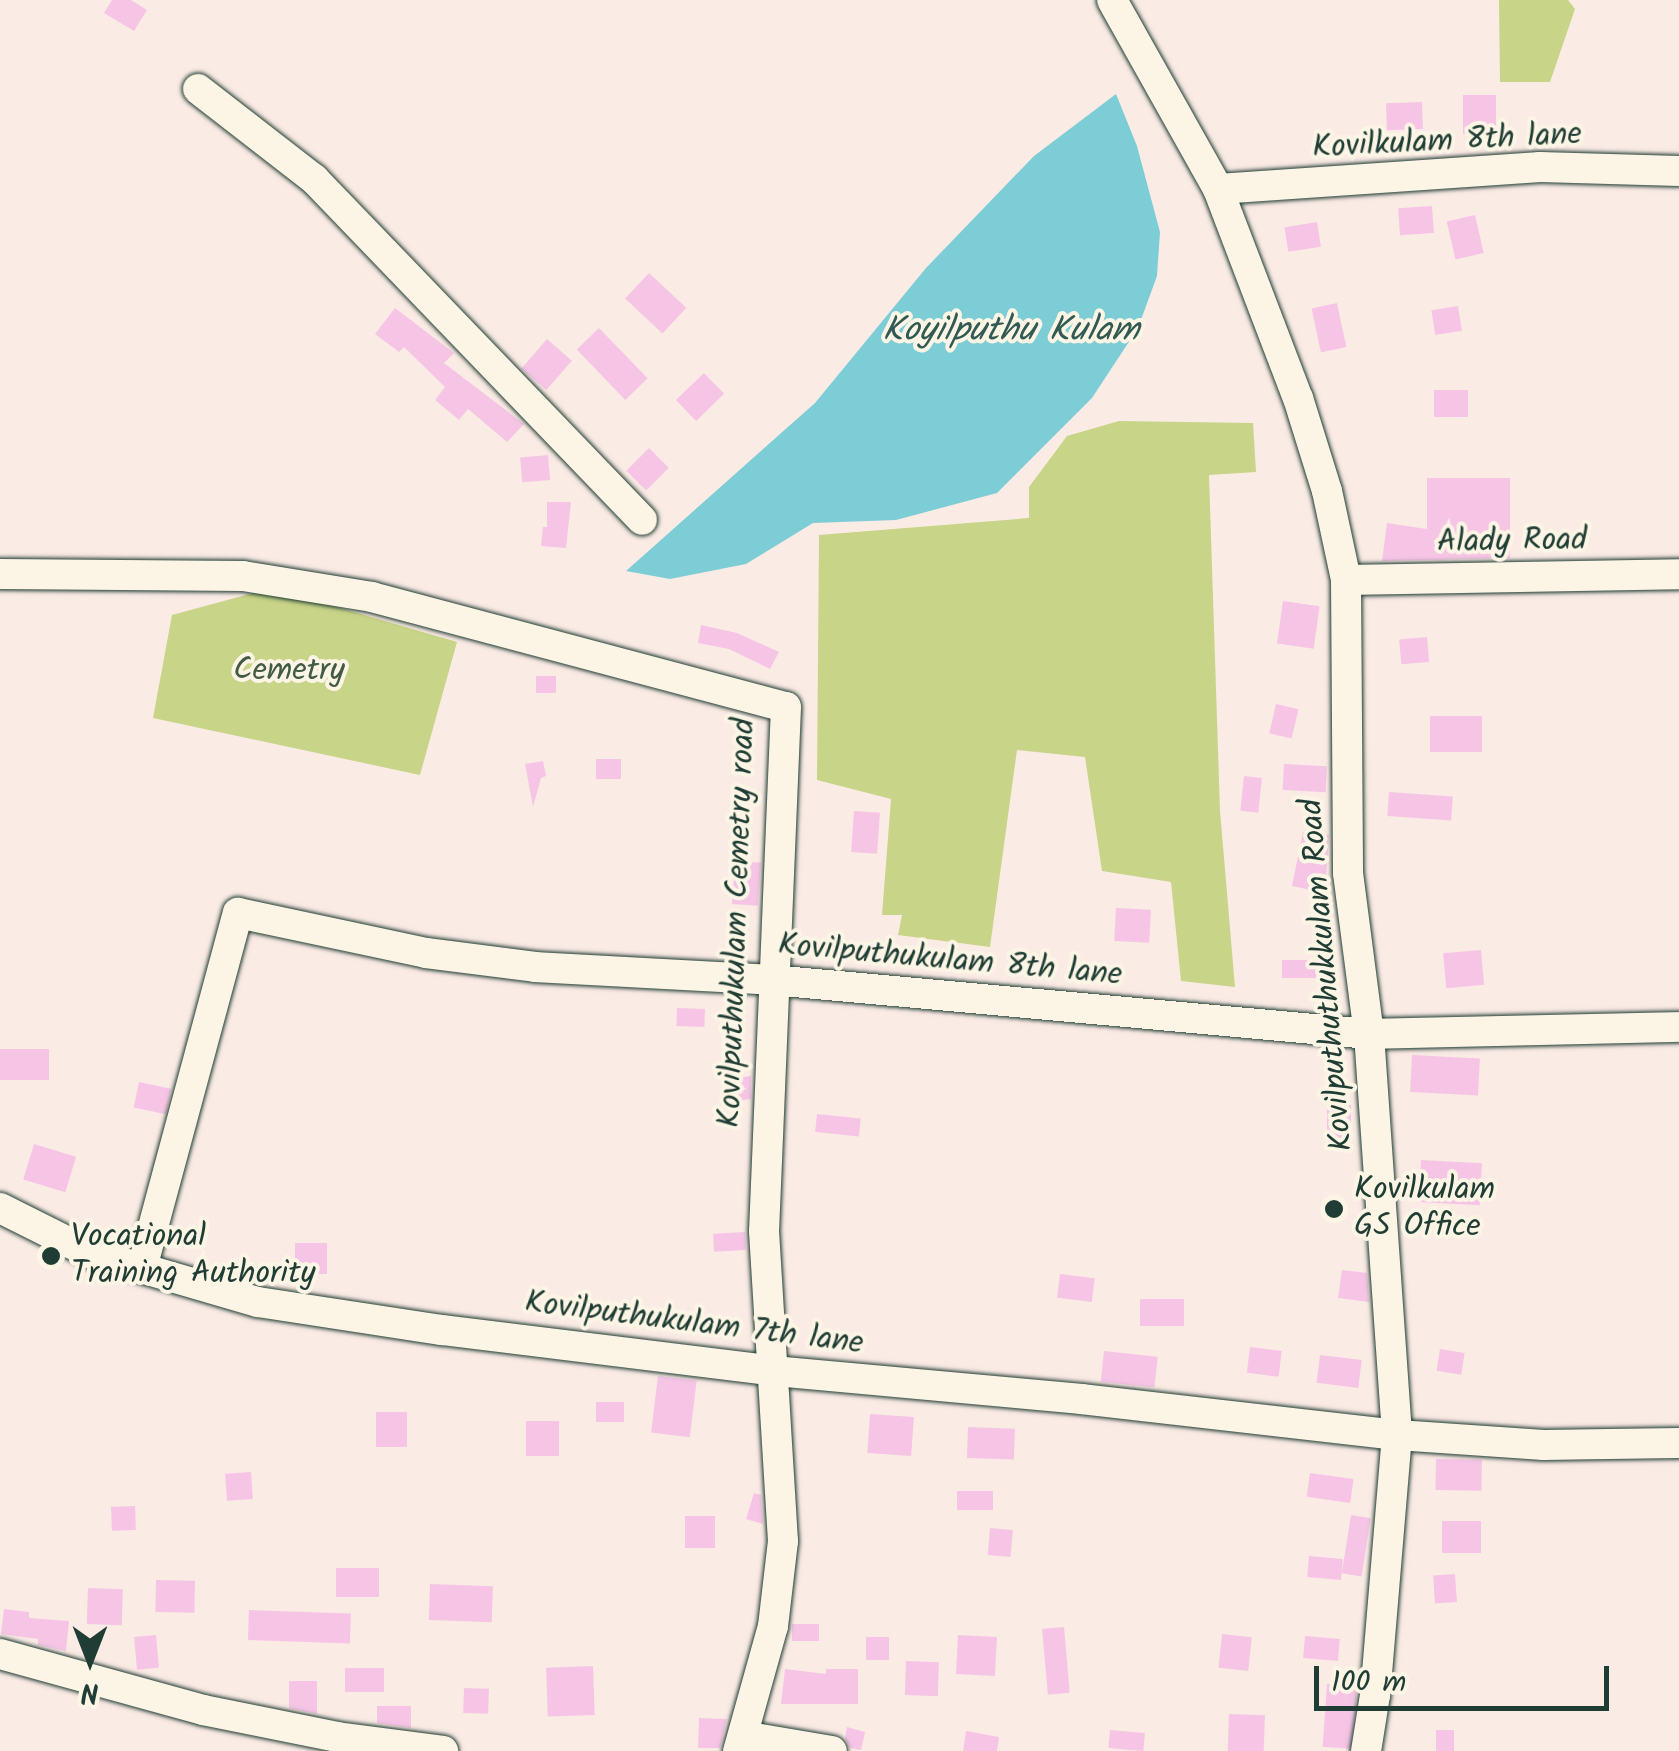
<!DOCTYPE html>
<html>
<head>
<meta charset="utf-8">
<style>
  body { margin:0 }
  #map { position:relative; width:1679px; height:1751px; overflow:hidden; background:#fbebe5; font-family:Kalam,sans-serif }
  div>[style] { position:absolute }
  .green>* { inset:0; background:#c8d488 }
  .water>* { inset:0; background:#7dcdd6 }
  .building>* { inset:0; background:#f6c5e6; transform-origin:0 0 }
  .roads { filter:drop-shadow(0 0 2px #1f3d34) drop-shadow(0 0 2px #1f3d34) }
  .minor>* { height:30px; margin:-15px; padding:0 15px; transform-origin:15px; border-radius:15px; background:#fcf5e5 }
  .dots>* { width:28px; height:28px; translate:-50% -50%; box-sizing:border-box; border:5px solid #fcf5e5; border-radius:50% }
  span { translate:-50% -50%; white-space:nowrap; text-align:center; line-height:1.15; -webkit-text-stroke:8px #fcf5e5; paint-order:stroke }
  .street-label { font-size:32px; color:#1f3d34 }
  .park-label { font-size:32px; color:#415b45 }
  .poi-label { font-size:32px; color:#1f3d34 }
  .left { translate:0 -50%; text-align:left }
  .water-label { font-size:35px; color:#325a54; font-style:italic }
  .north { position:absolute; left:40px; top:1611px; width:100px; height:100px; -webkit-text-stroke:8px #fcf5e5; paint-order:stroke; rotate:180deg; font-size:28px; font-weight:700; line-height:40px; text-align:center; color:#1f3d34 }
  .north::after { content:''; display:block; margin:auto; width:35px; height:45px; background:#1f3d34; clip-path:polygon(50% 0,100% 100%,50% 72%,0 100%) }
  .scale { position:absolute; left:1314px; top:1666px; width:295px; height:45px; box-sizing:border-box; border:5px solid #1f3d34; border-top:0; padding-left:12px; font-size:30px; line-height:35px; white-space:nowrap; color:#1f3d34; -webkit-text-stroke:8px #fcf5e5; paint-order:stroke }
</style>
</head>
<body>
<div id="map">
  <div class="green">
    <i style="clip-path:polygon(1499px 0,1568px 0,1575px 9px,1550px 82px,1500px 82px)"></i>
    <i style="clip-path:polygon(1119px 421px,1253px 423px,1256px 472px,1209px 475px,1220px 811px,1235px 987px,1181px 981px,1171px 882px,1102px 871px,1085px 757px,1017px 750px,990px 947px,898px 935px,902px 915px,882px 915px,891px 799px,817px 780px,819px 535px,1029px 518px,1029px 487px,1067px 436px)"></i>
    <i style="clip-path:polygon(272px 588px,457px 642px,420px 775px,153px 718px,172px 615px)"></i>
  </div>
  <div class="water">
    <i style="clip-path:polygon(1116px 94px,1137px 146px,1160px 232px,1157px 276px,1138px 328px,1092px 398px,997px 493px,896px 520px,813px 523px,746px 564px,670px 579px,626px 571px,815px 403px,926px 268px,1034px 156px)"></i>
  </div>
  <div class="building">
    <i style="clip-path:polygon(112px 0,131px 0,147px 10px,134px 31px,104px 13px)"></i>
    <i style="left:1463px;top:95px;width:33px;height:39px"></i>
    <i style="left:1422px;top:102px;width:27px;height:36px;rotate:88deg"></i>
    <i style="left:1432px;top:206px;width:27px;height:34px;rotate:86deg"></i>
    <i style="left:1475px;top:215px;width:39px;height:29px;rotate:77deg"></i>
    <i style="left:1317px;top:222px;width:25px;height:33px;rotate:81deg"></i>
    <i style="left:649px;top:273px;width:51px;height:35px;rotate:43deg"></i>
    <i style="left:1337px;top:303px;width:45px;height:26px;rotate:78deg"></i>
    <i style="left:1458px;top:306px;width:25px;height:27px;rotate:81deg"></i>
    <i style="clip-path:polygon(395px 308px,454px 353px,444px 363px,524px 424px,507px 442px,468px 409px,459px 420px,435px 400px,445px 387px,404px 347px,399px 352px,375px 334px)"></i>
    <i style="left:599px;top:328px;width:70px;height:31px;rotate:46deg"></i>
    <i style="left:547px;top:339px;width:33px;height:39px;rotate:41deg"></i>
    <i style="left:704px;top:373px;width:29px;height:39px;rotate:46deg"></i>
    <i style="left:1434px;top:390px;width:34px;height:27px"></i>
    <i style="left:649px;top:448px;width:28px;height:32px;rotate:45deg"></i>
    <i style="left:548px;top:455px;width:25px;height:28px;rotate:85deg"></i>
    <i style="clip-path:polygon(1427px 478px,1510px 478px,1510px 558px,1382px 561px,1387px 523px,1427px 529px)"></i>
    <i style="clip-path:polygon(547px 502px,571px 502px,566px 548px,541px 546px,543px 527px,547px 527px)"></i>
    <i style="left:1283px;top:601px;width:37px;height:43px;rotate:8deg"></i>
    <i style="clip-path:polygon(701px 625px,737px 633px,779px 652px,770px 669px,729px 649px,698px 643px)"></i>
    <i style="left:1427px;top:637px;width:25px;height:28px;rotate:85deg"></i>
    <i style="left:536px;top:676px;width:20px;height:17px"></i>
    <i style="left:1276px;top:704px;width:23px;height:30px;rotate:13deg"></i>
    <i style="left:1430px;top:716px;width:52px;height:36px"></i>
    <i style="left:596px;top:759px;width:25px;height:20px"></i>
    <i style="clip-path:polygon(543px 761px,546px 776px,541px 778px,533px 807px,525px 764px)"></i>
    <i style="left:1284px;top:764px;width:43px;height:26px;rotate:3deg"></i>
    <i style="left:1244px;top:776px;width:18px;height:35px;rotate:6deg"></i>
    <i style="left:1389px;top:792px;width:64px;height:24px;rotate:4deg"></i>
    <i style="left:854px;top:811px;width:26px;height:41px;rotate:4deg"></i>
    <i style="clip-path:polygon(1303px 832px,1329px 835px,1325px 893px,1292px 886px)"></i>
    <i style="left:735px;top:861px;width:26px;height:43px;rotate:4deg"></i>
    <i style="left:1116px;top:908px;width:35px;height:33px;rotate:3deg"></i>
    <i style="left:1481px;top:950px;width:35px;height:38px;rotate:85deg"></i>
    <i style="left:1282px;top:960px;width:34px;height:18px"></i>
    <i style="left:677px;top:1008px;width:28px;height:18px;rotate:2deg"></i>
    <i style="left:0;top:1049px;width:49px;height:31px"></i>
    <i style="left:1412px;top:1055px;width:68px;height:37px;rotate:3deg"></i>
    <i style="clip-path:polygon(751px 1076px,751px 1099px,734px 1101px,731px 1079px)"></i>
    <i style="left:139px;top:1082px;width:33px;height:26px;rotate:12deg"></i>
    <i style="left:1327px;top:1105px;width:24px;height:43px"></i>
    <i style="left:817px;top:1114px;width:44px;height:18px;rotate:6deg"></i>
    <i style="left:34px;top:1144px;width:44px;height:37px;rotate:17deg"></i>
    <i style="left:1421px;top:1160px;width:61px;height:42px;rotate:3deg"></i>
    <i style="left:745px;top:1232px;width:18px;height:32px;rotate:87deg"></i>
    <i style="left:295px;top:1243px;width:32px;height:31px"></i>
    <i style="clip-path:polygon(1342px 1270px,1367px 1273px,1369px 1302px,1338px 1298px)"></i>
    <i style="left:1060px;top:1274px;width:35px;height:24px;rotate:7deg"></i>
    <i style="left:1140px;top:1299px;width:44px;height:27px"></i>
    <i style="left:1250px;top:1347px;width:32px;height:26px;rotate:7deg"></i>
    <i style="left:1440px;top:1349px;width:25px;height:22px;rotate:9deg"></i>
    <i style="left:1104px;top:1351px;width:54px;height:31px;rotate:6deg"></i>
    <i style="left:1320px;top:1355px;width:42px;height:28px;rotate:7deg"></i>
    <i style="left:658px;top:1376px;width:39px;height:57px;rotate:7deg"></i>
    <i style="left:596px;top:1402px;width:28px;height:20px"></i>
    <i style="left:376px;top:1412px;width:31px;height:35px"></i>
    <i style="left:870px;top:1414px;width:44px;height:39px;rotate:4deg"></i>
    <i style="left:526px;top:1421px;width:33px;height:35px"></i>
    <i style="left:968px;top:1427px;width:47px;height:31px;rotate:2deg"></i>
    <i style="left:1436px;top:1459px;width:46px;height:31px;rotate:1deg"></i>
    <i style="left:251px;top:1472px;width:27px;height:26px;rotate:86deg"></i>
    <i style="left:1310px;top:1473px;width:44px;height:24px;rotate:8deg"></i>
    <i style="left:957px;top:1491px;width:36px;height:19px"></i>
    <i style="clip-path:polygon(754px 1493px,761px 1495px,763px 1524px,746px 1519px)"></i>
    <i style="left:135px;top:1506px;width:24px;height:24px;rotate:88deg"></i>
    <i style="left:1351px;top:1515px;width:20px;height:59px;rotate:9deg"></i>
    <i style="left:685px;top:1516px;width:30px;height:32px"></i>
    <i style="left:1442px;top:1521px;width:39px;height:32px"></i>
    <i style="left:990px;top:1528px;width:23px;height:27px;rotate:5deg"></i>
    <i style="left:1309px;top:1556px;width:34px;height:21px;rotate:5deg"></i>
    <i style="left:336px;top:1568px;width:43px;height:29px"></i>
    <i style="left:1455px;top:1574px;width:28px;height:22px;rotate:86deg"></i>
    <i style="left:156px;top:1580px;width:39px;height:32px;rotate:1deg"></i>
    <i style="left:430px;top:1584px;width:63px;height:36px;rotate:2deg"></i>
    <i style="left:88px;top:1588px;width:35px;height:36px;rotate:2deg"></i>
    <i style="clip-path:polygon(4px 1609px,29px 1612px,29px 1618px,69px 1621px,66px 1651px,38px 1645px,38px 1639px,1px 1634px)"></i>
    <i style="left:249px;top:1610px;width:102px;height:30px;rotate:2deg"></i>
    <i style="left:792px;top:1624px;width:27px;height:17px"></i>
    <i style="left:1064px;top:1627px;width:66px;height:22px;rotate:85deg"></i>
    <i style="left:1222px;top:1634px;width:30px;height:34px;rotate:6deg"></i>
    <i style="left:156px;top:1635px;width:33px;height:22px;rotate:85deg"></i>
    <i style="left:958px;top:1635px;width:39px;height:39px;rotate:3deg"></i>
    <i style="left:1305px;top:1636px;width:35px;height:22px;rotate:5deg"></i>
    <i style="left:866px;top:1637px;width:23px;height:23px"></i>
    <i style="left:906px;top:1661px;width:33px;height:34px;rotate:2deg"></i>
    <i style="left:593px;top:1666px;width:49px;height:47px;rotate:88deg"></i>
    <i style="left:345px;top:1668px;width:39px;height:24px"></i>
    <i style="clip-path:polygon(785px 1669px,826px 1674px,826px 1669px,858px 1669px,858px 1704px,781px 1704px)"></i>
    <i style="clip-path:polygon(289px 1681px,317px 1681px,317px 1714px,289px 1708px)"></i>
    <i style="left:1327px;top:1684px;width:30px;height:63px;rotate:4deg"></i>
    <i style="left:464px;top:1688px;width:25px;height:25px;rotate:2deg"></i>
    <i style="clip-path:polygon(377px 1706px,411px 1706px,411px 1728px,377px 1723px)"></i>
    <i style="left:1229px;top:1714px;width:36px;height:37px;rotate:2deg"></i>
    <i style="clip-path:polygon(699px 1718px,727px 1719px,720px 1748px,698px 1748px)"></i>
    <i style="clip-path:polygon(847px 1727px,865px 1732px,861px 1750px,850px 1748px,845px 1738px)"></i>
    <i style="left:1110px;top:1730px;width:35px;height:18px;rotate:5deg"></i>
    <i style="left:1436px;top:1730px;width:18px;height:21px"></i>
    <i style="clip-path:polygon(966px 1731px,999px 1737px,997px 1751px,963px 1751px)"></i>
  </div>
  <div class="roads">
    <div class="minor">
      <i style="left:1112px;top:0;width:217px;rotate:60.7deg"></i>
      <i style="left:1218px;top:189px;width:224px;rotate:69.1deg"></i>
      <i style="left:1298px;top:398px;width:97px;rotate:72.7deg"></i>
      <i style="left:1327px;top:491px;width:91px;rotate:77.9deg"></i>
      <i style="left:1346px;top:580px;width:293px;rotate:89.6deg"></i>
      <i style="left:1348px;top:873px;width:162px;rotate:82.6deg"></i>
      <i style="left:1369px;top:1034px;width:402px;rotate:86deg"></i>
      <i style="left:1397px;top:1435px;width:261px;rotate:94.8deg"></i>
      <i style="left:1375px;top:1695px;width:57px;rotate:99.1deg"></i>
      <i style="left:198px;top:89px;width:147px;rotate:37.8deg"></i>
      <i style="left:314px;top:179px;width:473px;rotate:46.1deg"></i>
      <i style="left:1218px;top:189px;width:323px;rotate:-3.9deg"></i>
      <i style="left:1540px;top:167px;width:139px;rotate:1.6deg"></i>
      <i style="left:0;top:574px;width:243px;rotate:0.5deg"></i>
      <i style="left:243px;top:576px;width:131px;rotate:9.2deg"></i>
      <i style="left:372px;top:597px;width:428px;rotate:14.9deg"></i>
      <i style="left:786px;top:707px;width:524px;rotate:92.4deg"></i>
      <i style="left:764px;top:1231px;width:311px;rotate:86.5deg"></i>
      <i style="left:783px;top:1541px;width:86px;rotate:96.7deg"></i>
      <i style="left:773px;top:1626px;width:130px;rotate:105.6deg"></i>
      <i style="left:1346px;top:580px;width:333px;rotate:-1deg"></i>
      <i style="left:0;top:1208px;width:101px;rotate:26.6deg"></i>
      <i style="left:90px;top:1253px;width:175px;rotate:16.3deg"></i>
      <i style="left:258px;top:1302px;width:186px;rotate:8.7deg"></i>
      <i style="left:442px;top:1330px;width:335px;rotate:7deg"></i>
      <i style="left:774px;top:1371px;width:308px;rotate:5.2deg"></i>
      <i style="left:1081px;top:1399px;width:318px;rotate:6.5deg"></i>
      <i style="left:1397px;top:1435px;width:147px;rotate:3.9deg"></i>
      <i style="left:1544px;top:1445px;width:135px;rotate:-0.8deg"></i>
      <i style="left:142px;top:1268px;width:368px;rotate:-74.9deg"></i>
      <i style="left:238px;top:913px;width:192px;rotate:12deg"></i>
      <i style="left:426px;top:953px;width:110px;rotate:7.3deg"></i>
      <i style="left:535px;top:967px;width:237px;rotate:3.1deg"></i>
      <i style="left:772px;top:980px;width:599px;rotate:5.17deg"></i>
      <i style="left:1369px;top:1034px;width:310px;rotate:-1.3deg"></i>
      <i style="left:0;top:1654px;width:211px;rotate:15.4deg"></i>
      <i style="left:203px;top:1710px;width:137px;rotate:11.4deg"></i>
      <i style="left:337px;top:1737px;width:107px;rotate:7.5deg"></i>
      <i style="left:743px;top:1736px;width:90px;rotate:9.6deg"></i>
    </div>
  </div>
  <div class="dots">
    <i style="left:1334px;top:1209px;background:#1f3d34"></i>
    <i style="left:51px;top:1256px;background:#1f3d34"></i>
  </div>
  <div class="street-label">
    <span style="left:1447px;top:142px;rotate:-3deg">Kovilkulam 8th lane</span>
    <span style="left:1512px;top:542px;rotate:-1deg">Alady Road</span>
    <span style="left:738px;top:923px;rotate:-88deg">Kovilputhukulam Cemetry road</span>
    <span style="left:950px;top:961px;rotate:5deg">Kovilputhukulam 8th lane</span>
    <span style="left:1328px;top:975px;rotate:-95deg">Kovilputhuthukkulam Road</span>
    <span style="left:694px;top:1324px;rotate:7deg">Kovilputhukulam 7th lane</span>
  </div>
  <div class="park-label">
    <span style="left:289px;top:671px">Cemetry</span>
  </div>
  <div class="poi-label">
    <span class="left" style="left:1354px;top:1209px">Kovilkulam<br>GS Office</span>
    <span class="left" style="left:71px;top:1256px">Vocational<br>Training Authority</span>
  </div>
  <div class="water-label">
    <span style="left:1011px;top:331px">Koyilputhu Kulam</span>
  </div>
  <div class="north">N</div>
  <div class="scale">100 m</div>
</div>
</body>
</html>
